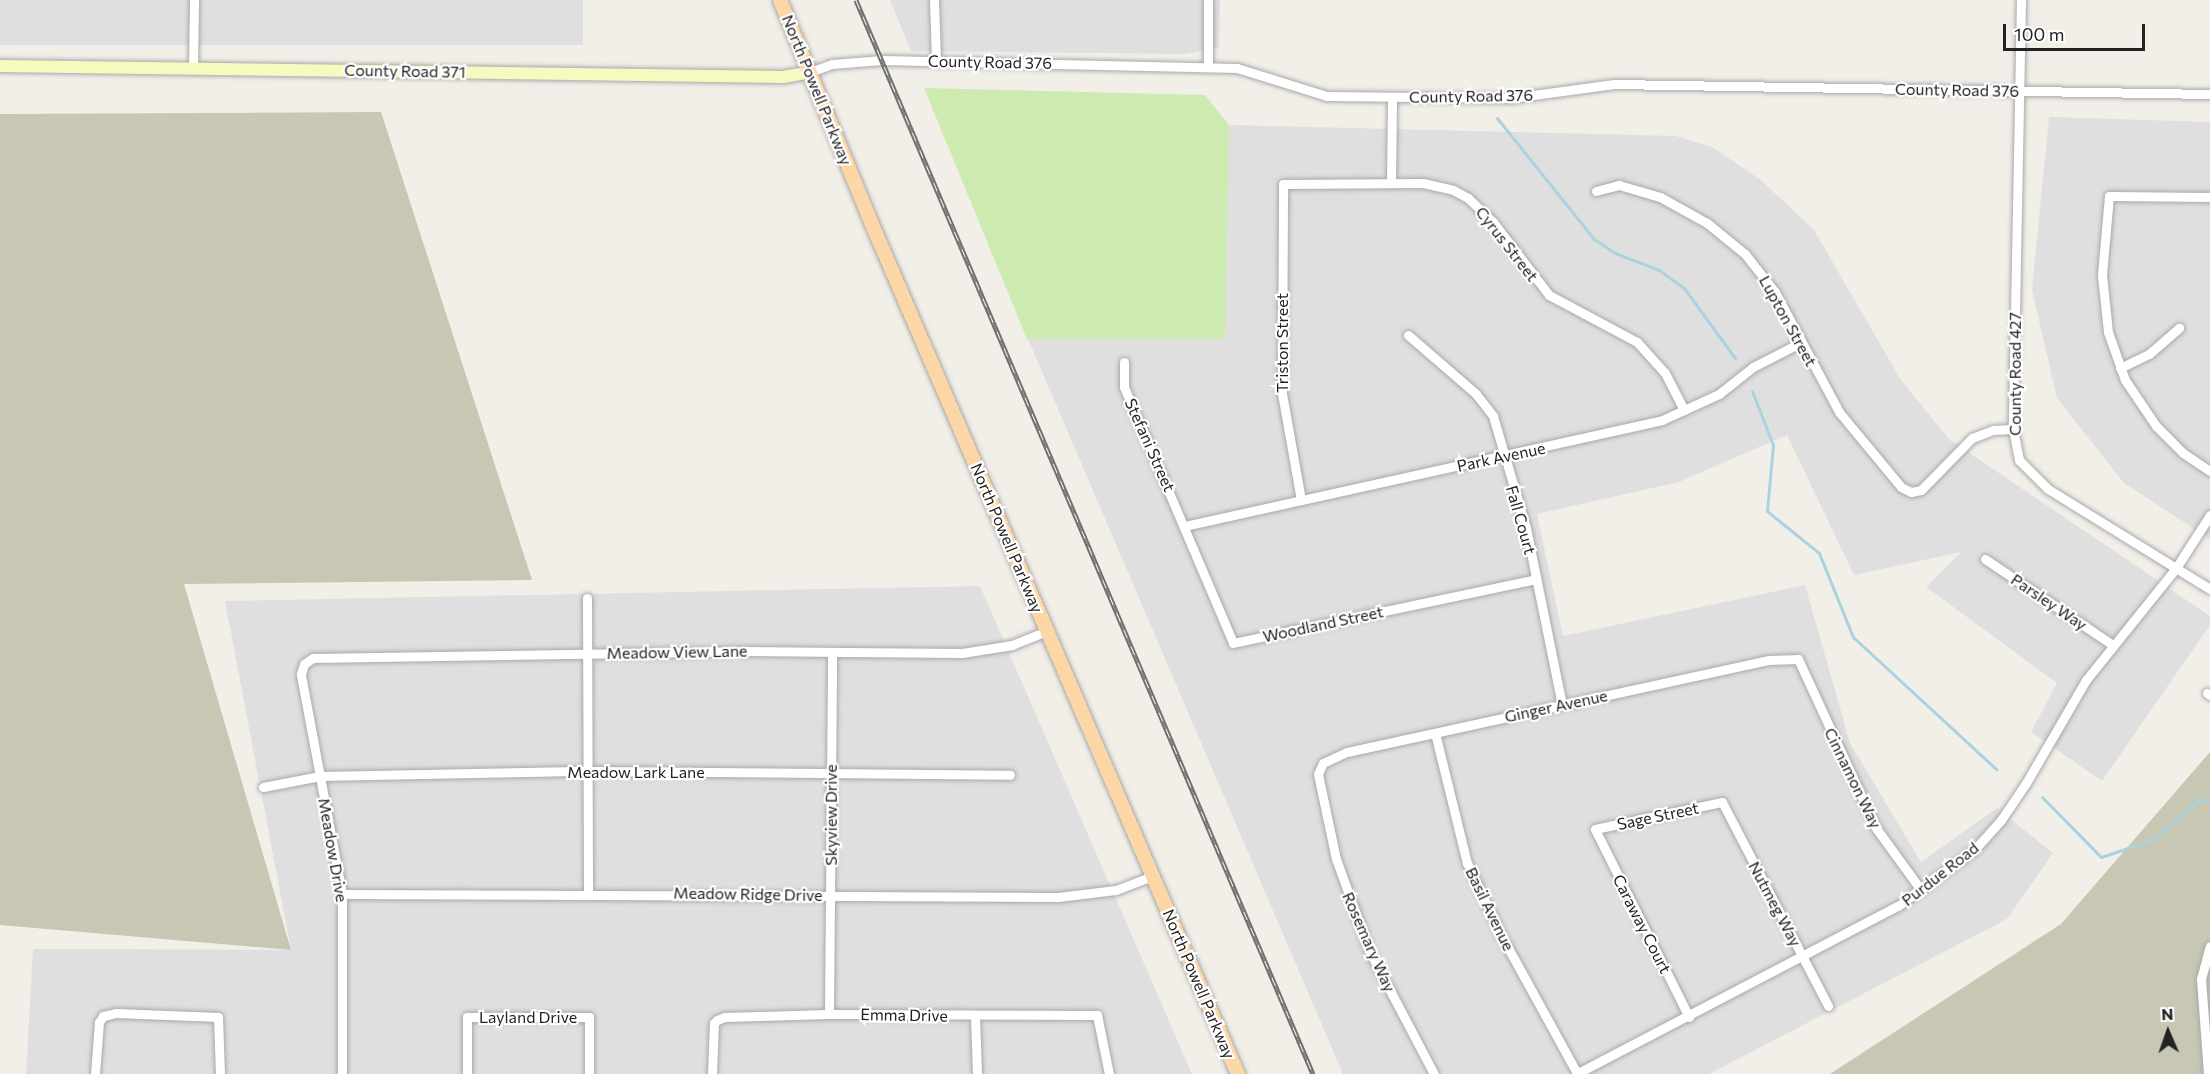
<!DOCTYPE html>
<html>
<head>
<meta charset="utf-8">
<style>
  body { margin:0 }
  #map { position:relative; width:2210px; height:1074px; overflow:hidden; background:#f2efe9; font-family:Commissioner,sans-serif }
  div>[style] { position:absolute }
  .residential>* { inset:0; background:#e0dfdf; transform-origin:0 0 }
  .construction>* { inset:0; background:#c7c7b4 }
  .grass>* { inset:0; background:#cdebb0 }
  .stream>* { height:3px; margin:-1.5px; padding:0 1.5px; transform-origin:1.5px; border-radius:1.5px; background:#aad3df }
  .roads { filter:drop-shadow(0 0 2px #a9a9a9) drop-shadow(0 0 2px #a9a9a9) }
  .street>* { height:9px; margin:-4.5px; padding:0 4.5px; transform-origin:4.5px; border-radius:4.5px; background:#fff }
  .secondary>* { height:12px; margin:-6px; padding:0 6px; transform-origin:6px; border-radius:6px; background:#f7fabf }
  .primary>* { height:14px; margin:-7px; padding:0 7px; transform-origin:7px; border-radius:7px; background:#fcd6a4 }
  .rail>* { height:5px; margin-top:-2.5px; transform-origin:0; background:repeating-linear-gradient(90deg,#fff 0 9px,#707070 0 18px); box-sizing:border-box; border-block:2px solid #707070 }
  span { translate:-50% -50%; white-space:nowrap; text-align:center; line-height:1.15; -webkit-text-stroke:4.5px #fff; paint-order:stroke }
  .street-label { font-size:16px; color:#222 }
  .north { position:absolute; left:2138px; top:1002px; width:60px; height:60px; -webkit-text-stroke:4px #fff; paint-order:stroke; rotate:358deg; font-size:16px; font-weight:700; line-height:24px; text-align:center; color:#222 }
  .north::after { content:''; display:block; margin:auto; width:21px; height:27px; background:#222; clip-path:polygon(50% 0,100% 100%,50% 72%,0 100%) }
  .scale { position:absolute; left:2003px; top:24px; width:142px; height:27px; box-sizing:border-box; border:3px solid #222; border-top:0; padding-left:8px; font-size:18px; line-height:21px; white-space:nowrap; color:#222; -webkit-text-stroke:4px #fff; paint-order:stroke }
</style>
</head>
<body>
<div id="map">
  <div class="residential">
    <i style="left:0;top:0;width:583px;height:45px"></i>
    <i style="clip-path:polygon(890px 0,1220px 0,1219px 47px,1186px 54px,911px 51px)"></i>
    <i style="clip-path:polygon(2049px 117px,2210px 122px,2210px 539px,2124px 483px,2057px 398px,2032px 290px)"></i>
    <i style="clip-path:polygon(1229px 125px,1676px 136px,1712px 147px,1761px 180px,1814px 230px,1901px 380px,1949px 439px,2210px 616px,2210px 625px,2102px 781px,2031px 732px,2057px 683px,1926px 587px,1961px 552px,1854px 575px,1787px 435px,1679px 482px,1537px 514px,1563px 636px,1805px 585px,1850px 743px,1921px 862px,1997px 808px,2053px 853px,2007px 919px,1709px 1074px,1343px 1074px,1028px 339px,1224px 339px)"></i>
    <i style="clip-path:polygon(980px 586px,1192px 1074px,26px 1074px,33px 949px,291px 950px,225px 601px)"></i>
  </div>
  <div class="construction">
    <i style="clip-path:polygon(381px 112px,532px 580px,184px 584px,291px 950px,0 925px,0 114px)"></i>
    <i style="clip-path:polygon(2210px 752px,2210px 1074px,1830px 1074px,2061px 924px)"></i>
  </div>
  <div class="grass">
    <i style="clip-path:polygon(924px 88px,1205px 95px,1229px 125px,1225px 339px,1027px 339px)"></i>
  </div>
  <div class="stream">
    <i style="left:1497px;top:118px;width:155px;rotate:51.3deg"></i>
    <i style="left:1594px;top:239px;width:25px;rotate:34deg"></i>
    <i style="left:1615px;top:253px;width:47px;rotate:21.1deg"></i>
    <i style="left:1659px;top:270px;width:31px;rotate:36deg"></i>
    <i style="left:1684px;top:288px;width:87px;rotate:53.9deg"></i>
    <i style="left:1752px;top:391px;width:58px;rotate:68.7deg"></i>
    <i style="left:1773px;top:445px;width:66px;rotate:95.2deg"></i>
    <i style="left:1767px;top:511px;width:67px;rotate:38.9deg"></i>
    <i style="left:1819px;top:553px;width:91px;rotate:68deg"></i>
    <i style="left:1853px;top:637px;width:195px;rotate:42.7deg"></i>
    <i style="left:2042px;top:797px;width:84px;rotate:45.5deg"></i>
    <i style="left:2101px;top:857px;width:54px;rotate:-18.4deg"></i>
    <i style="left:2152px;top:840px;width:63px;rotate:-40.5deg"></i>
    <i style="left:2200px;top:799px;width:10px;rotate:11deg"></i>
  </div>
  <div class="roads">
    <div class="street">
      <i style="left:934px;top:0;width:61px;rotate:88.1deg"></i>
      <i style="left:2021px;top:0;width:429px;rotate:91.1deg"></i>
      <i style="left:2013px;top:429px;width:32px;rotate:79deg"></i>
      <i style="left:2019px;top:460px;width:41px;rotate:45deg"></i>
      <i style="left:2048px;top:489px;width:190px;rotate:31.7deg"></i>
      <i style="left:193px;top:67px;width:67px;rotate:-89.1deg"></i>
      <i style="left:1208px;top:67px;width:67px;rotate:-90deg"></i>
      <i style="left:810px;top:72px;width:23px;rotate:-20deg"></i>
      <i style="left:832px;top:64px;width:50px;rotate:-4.6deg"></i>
      <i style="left:882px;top:60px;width:355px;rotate:1.3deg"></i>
      <i style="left:1237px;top:68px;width:94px;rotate:17.3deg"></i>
      <i style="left:1327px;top:96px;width:184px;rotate:0.6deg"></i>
      <i style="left:1511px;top:98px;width:104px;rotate:-7.7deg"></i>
      <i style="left:1614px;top:84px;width:596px;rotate:0.96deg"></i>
      <i style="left:1391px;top:183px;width:86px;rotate:-89.3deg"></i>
      <i style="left:1596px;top:191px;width:24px;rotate:-15deg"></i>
      <i style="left:1619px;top:185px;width:43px;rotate:16.3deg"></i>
      <i style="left:1660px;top:197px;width:54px;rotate:29deg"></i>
      <i style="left:1707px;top:223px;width:49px;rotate:39.2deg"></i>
      <i style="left:1745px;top:254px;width:48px;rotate:51.7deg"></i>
      <i style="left:1775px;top:292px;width:136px;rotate:61.9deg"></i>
      <i style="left:1839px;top:412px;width:97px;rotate:50.4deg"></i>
      <i style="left:1901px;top:487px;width:11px;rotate:27deg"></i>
      <i style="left:1911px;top:492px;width:10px;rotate:-11deg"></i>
      <i style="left:1921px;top:490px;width:73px;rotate:-45.6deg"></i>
      <i style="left:1972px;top:438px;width:22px;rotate:-21deg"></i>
      <i style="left:1993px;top:430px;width:20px;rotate:-3deg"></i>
      <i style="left:2210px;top:197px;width:101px;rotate:-179.4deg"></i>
      <i style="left:2109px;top:196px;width:79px;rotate:95.1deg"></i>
      <i style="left:2102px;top:275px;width:57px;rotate:84deg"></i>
      <i style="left:2108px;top:332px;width:51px;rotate:70.5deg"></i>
      <i style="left:2125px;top:380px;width:55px;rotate:56deg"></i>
      <i style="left:2156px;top:426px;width:38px;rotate:45deg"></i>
      <i style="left:2183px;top:453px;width:32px;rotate:34deg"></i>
      <i style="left:1408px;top:335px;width:90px;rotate:40.9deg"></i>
      <i style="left:1476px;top:394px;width:28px;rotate:52deg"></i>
      <i style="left:1493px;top:416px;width:117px;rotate:73.6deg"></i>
      <i style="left:1526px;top:528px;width:181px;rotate:78.5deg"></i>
      <i style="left:1124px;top:362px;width:25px;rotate:90deg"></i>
      <i style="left:1124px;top:387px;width:278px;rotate:66.9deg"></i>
      <i style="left:1233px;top:643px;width:310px;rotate:-11.9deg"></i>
      <i style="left:2120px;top:368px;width:32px;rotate:-26deg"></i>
      <i style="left:2149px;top:354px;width:40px;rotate:-41deg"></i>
      <i style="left:1301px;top:500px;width:109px;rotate:-100.1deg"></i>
      <i style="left:1282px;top:393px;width:209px;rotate:-89.7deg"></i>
      <i style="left:1283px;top:184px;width:140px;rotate:-0.4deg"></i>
      <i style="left:1423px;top:183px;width:31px;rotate:13deg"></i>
      <i style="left:1453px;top:190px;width:17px;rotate:28deg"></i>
      <i style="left:1468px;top:198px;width:35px;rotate:44deg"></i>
      <i style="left:1493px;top:222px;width:92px;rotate:52.5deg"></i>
      <i style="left:1549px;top:295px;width:100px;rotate:28.1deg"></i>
      <i style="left:1637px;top:342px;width:42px;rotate:47.9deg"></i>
      <i style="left:1665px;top:373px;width:42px;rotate:62.8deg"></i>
      <i style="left:1185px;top:526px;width:489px;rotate:-12.5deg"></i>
      <i style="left:1662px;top:420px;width:63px;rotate:-24.5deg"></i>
      <i style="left:1719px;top:394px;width:43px;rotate:-38.5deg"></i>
      <i style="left:1753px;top:367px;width:53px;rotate:-27.1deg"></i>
      <i style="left:1985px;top:559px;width:154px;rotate:33.9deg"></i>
      <i style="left:587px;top:598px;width:295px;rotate:89.8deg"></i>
      <i style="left:2207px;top:693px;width:4px;rotate:34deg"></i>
      <i style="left:1435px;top:733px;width:134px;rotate:76.2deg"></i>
      <i style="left:1467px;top:863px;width:80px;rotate:64.7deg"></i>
      <i style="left:1501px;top:935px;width:158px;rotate:61.2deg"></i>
      <i style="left:263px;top:787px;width:58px;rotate:-10.9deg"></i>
      <i style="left:320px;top:776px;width:269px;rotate:-1.1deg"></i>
      <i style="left:589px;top:771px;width:421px;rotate:0.5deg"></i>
      <i style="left:342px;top:894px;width:716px;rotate:0.24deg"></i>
      <i style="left:1058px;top:897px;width:58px;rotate:-6.9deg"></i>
      <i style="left:1116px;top:890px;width:39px;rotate:-21deg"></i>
      <i style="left:829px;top:1014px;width:362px;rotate:-89.5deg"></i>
      <i style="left:975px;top:1016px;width:58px;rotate:88deg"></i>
      <i style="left:1689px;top:1017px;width:210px;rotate:-116.6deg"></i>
      <i style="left:1595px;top:829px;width:130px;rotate:-12deg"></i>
      <i style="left:1722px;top:802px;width:230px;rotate:62.5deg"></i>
      <i style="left:95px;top:1074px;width:52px;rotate:-85.6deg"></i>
      <i style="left:99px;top:1022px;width:7px;rotate:-56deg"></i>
      <i style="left:103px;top:1016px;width:13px;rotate:-13deg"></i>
      <i style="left:116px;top:1013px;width:102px;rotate:2.2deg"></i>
      <i style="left:218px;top:1017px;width:57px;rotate:88deg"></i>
      <i style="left:342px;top:1074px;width:180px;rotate:-90deg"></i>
      <i style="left:342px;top:894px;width:224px;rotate:-100.6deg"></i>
      <i style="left:301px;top:674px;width:10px;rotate:-73deg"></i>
      <i style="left:304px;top:664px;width:11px;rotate:-34deg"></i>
      <i style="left:313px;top:658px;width:432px;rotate:-0.9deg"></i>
      <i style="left:745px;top:651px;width:217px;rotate:0.5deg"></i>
      <i style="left:962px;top:653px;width:51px;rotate:-9.1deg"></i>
      <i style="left:1012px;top:645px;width:38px;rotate:-22deg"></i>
      <i style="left:467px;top:1074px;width:57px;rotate:-90deg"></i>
      <i style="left:467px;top:1017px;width:122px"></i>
      <i style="left:589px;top:1017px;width:57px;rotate:90deg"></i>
      <i style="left:712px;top:1074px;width:51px;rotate:-87.8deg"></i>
      <i style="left:714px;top:1023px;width:4px;rotate:-45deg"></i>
      <i style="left:717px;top:1020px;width:9px;rotate:-21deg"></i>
      <i style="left:725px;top:1017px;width:104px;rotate:-1.7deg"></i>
      <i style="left:829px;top:1014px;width:268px;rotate:0.2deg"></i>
      <i style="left:1097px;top:1015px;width:60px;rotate:78.5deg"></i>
      <i style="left:1434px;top:1074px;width:140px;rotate:-117.7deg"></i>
      <i style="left:1369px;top:950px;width:97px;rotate:-109.9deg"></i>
      <i style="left:1336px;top:859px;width:87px;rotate:-102deg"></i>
      <i style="left:1318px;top:774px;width:12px;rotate:-66deg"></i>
      <i style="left:1323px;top:763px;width:26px;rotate:-25deg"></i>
      <i style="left:1347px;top:752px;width:432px;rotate:-12.3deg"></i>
      <i style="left:1769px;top:660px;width:29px;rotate:-2deg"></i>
      <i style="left:1798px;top:659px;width:186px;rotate:65.2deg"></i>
      <i style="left:1876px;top:828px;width:77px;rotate:54deg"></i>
      <i style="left:1576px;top:1074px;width:363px;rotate:-27.6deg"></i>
      <i style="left:1898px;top:906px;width:96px;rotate:-36.5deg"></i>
      <i style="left:1975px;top:849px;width:39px;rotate:-48deg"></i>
      <i style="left:2001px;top:820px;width:45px;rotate:-56deg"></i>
      <i style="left:2026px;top:783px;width:119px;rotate:-59.8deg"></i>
      <i style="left:2086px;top:680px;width:144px;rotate:-51.2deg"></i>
      <i style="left:2176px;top:568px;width:63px;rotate:-57.3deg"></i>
      <i style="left:2208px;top:1074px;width:95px;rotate:-94.2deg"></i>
      <i style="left:2201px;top:979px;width:34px;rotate:-75deg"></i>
    </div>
    <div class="secondary">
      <i style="left:0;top:66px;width:783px;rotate:0.8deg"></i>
      <i style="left:783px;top:77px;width:27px;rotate:-10deg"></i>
    </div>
    <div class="primary">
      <i style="left:780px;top:0;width:240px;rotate:67.7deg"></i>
      <i style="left:871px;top:222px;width:928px;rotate:66.7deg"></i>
    </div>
  </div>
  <div class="rail">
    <i style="left:856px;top:0;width:1167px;rotate:66.95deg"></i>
  </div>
  <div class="street-label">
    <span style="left:990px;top:62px;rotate:1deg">County Road 376</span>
    <span style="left:405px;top:71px;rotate:1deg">County Road 371</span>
    <span style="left:817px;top:90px;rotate:68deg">North Powell Parkway</span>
    <span style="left:1957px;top:90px;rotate:1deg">County Road 376</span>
    <span style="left:1471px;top:96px;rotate:-1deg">County Road 376</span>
    <span style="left:1507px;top:244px;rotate:52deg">Cyrus Street</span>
    <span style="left:1788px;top:321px;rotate:61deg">Lupton Street</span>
    <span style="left:1282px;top:343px;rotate:-90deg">Triston Street</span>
    <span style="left:2015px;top:374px;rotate:-90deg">County Road 427</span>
    <span style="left:1150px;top:445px;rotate:66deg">Stefani Street</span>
    <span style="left:1501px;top:457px;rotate:-12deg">Park Avenue</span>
    <span style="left:1521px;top:520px;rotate:74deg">Fall Court</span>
    <span style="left:1007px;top:538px;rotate:67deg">North Powell Parkway</span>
    <span style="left:2049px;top:602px;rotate:34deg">Parsley Way</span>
    <span style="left:1323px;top:624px;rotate:-12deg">Woodland Street</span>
    <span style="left:677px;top:652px;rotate:-1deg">Meadow View Lane</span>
    <span style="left:1556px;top:706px;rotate:-12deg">Ginger Avenue</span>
    <span style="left:636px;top:772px">Meadow Lark Lane</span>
    <span style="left:1853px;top:778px;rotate:64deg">Cinnamon Way</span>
    <span style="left:831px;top:815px;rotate:-90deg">Skyview Drive</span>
    <span style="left:1658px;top:816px;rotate:-12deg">Sage Street</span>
    <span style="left:333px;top:850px;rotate:80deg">Meadow Drive</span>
    <span style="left:1940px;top:874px;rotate:-38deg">Purdue Road</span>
    <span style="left:748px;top:894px;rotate:1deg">Meadow Ridge Drive</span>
    <span style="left:1775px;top:904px;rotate:62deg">Nutmeg Way</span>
    <span style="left:1490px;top:909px;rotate:64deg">Basil Avenue</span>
    <span style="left:1642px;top:924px;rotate:63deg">Caraway Court</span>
    <span style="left:1369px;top:942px;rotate:66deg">Rosemary Way</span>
    <span style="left:1199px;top:984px;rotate:67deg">North Powell Parkway</span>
    <span style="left:904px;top:1015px;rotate:1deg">Emma Drive</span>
    <span style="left:528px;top:1017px">Layland Drive</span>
  </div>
  <div class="north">N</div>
  <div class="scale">100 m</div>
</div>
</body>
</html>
